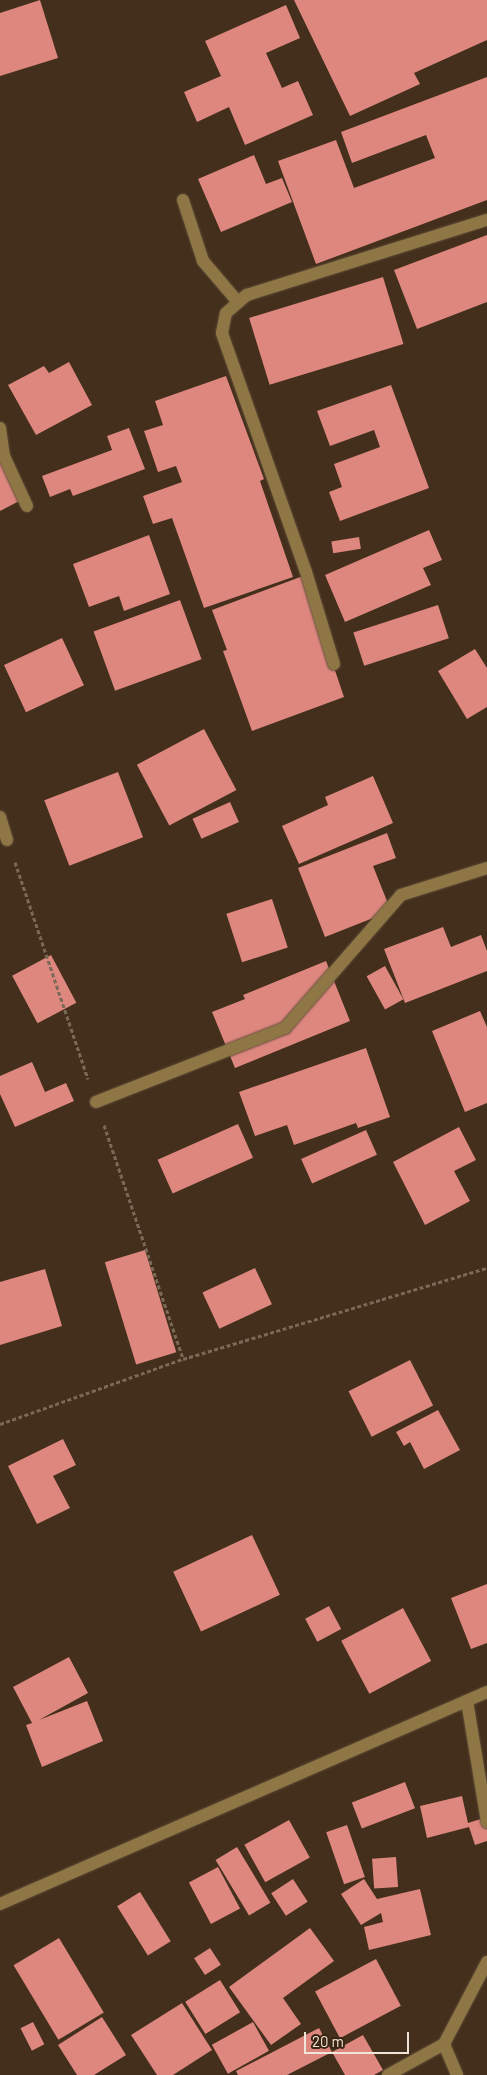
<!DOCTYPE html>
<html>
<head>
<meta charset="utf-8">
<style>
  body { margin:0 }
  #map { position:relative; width:487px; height:2075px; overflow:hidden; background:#432f1b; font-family:Barlow,sans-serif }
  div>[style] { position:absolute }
  .building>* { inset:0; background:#dd877f; transform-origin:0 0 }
  .path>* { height:3px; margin-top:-1.5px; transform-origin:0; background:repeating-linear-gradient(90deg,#7a6957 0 4px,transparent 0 6.5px) }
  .roads { filter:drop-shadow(0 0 1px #5f4c39) drop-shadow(0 0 1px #5f4c39) }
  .minor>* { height:12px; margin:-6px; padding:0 6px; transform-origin:6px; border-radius:6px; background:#8f7745 }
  span { translate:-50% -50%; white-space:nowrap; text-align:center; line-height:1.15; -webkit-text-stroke:5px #382511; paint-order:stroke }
  .scale { position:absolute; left:304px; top:2032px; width:105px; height:22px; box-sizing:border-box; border:2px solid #f0e3d7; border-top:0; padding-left:6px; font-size:15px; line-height:18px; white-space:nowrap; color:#f0e3d7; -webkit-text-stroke:4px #382511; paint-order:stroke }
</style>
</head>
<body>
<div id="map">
  <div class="building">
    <i style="clip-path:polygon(40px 0,58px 58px,0 76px,0 13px)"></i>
    <i style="clip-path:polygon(294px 0,487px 0,487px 40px,414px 73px,420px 84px,350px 116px)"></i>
    <i style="clip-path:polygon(286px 5px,300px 38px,266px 53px,282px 88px,298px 81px,313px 115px,245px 145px,229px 107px,197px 122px,184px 92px,221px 76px,205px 41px)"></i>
    <i style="clip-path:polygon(487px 77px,487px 200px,316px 264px,278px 161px,336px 140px,354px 188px,435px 158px,426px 135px,352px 163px,341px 132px)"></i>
    <i style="clip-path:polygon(254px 155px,266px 184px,282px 178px,292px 202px,221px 232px,198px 179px)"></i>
    <i style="clip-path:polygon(487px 235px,487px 302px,417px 329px,394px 270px)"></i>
    <i style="left:383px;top:277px;width:70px;height:140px;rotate:73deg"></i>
    <i style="clip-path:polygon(69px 362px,92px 405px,36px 435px,8px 385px,44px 366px,49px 373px)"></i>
    <i style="clip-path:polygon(226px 376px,264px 479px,260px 481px,293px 577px,204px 608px,172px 518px,153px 524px,143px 496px,182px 482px,176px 466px,158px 472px,144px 431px,163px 425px,155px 401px)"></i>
    <i style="clip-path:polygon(391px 385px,429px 488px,340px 521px,329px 492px,342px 487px,334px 464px,380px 447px,374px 430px,330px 446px,317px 411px)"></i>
    <i style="clip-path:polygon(129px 428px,145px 469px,73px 496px,70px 489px,50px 497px,42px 476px,112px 450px,107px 436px)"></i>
    <i style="clip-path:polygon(0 445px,27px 497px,0 511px)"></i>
    <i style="clip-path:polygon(429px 530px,442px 560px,423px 568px,431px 585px,345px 622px,325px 575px)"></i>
    <i style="clip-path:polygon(149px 535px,170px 594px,124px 611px,119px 596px,89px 607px,73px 564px)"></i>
    <i style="left:359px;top:537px;width:12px;height:28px;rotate:81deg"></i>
    <i style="clip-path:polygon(303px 576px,344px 697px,252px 731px,223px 651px,227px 650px,212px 610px)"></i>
    <i style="left:180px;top:600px;width:63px;height:92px;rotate:70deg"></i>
    <i style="left:438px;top:605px;width:35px;height:89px;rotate:72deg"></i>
    <i style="left:62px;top:638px;width:52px;height:64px;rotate:65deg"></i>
    <i style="clip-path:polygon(475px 649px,487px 668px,487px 707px,467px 719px,438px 671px)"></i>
    <i style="left:204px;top:729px;width:69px;height:76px;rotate:62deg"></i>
    <i style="left:118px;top:772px;width:70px;height:79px;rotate:69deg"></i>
    <i style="clip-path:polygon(373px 776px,393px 823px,299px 864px,282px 826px,328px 805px,325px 797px)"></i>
    <i style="left:230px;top:802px;width:22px;height:41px;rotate:66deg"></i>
    <i style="clip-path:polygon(387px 833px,396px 858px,373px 866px,391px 911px,325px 937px,298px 868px)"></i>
    <i style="left:272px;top:899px;width:51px;height:48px;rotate:72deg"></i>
    <i style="clip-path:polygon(443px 927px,451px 947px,481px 935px,487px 951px,487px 971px,405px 1003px,384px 949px)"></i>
    <i style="left:51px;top:955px;width:54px;height:44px;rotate:62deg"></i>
    <i style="clip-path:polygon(326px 961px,350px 1021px,235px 1068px,212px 1012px,245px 999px,243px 995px)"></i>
    <i style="left:385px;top:966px;width:38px;height:21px;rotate:61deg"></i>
    <i style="clip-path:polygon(480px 1011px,487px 1027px,487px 1103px,465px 1112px,432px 1031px)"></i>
    <i style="clip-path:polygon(366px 1048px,390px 1117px,358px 1128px,356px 1123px,294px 1145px,287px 1125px,255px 1136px,239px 1092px)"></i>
    <i style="clip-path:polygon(32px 1062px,45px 1092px,66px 1083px,74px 1101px,15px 1127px,0 1094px,0 1076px)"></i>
    <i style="left:238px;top:1124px;width:37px;height:88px;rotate:66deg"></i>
    <i style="clip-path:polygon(459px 1127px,476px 1160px,454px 1171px,470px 1201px,425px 1225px,393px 1162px)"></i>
    <i style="left:366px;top:1130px;width:27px;height:71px;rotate:66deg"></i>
    <i style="left:145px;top:1250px;width:107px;height:42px;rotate:73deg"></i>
    <i style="left:255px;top:1268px;width:40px;height:58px;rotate:65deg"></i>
    <i style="clip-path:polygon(45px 1269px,62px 1326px,0 1345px,0 1282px)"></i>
    <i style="left:410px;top:1360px;width:51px;height:69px;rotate:63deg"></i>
    <i style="clip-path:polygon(438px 1410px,460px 1450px,424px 1469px,410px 1442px,404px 1446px,396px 1432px)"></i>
    <i style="clip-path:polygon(63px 1439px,76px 1465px,53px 1476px,70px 1508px,37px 1524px,8px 1466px)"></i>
    <i style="left:252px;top:1535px;width:66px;height:87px;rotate:65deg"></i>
    <i style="clip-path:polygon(487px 1584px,487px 1643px,471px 1649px,451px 1598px)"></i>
    <i style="left:329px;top:1606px;width:26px;height:27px;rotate:62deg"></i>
    <i style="left:403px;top:1608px;width:60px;height:70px;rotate:62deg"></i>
    <i style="clip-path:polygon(69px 1657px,88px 1693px,39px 1720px,87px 1701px,103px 1741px,42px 1767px,26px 1725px,32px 1723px,13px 1687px)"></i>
    <i style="left:405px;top:1782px;width:28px;height:57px;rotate:69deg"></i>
    <i style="clip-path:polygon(462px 1796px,468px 1823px,487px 1817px,487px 1841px,475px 1845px,469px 1827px,427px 1838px,420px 1806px)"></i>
    <i style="left:289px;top:1820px;width:43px;height:51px;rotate:61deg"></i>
    <i style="left:347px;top:1825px;width:55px;height:22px;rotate:71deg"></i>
    <i style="left:237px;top:1847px;width:65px;height:25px;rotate:59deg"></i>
    <i style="left:396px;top:1857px;width:30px;height:24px;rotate:86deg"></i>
    <i style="left:218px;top:1867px;width:47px;height:33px;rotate:62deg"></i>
    <i style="left:293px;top:1879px;width:27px;height:26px;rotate:57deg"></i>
    <i style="clip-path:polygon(364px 1879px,377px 1899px,420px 1889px,431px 1935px,369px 1950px,364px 1927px,383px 1922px,381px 1913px,361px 1925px,341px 1894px)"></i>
    <i style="left:140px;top:1892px;width:58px;height:27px;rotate:58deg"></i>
    <i style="clip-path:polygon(310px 1928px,334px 1961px,283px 1998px,301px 2024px,271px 2045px,229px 1987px)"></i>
    <i style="left:59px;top:1938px;width:87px;height:53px;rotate:59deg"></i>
    <i style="left:210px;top:1948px;width:20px;height:19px;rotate:57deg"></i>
    <i style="left:376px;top:1959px;width:53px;height:69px;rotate:62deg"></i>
    <i style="left:220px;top:1980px;width:38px;height:41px;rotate:58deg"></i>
    <i style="clip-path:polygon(182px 2003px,212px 2050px,173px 2075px,157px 2075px,131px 2035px)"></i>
    <i style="clip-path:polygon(102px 2017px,126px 2055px,94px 2075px,77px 2075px,58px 2045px)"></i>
    <i style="left:33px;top:2022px;width:25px;height:14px;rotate:63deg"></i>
    <i style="left:253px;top:2022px;width:33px;height:47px;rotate:61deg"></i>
    <i style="clip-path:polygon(319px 2028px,332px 2052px,287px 2075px,238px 2075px,236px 2071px)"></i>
    <i style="clip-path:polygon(363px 2035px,383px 2070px,374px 2075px,345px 2075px,332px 2052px)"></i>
  </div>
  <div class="path">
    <i style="left:15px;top:862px;width:229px;rotate:71.4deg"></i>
    <i style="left:104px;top:1125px;width:247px;rotate:71.3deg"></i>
    <i style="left:0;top:1424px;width:194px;rotate:-19.6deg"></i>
    <i style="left:183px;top:1359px;width:317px;rotate:-16.7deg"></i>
  </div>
  <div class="roads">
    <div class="minor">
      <i style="left:183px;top:200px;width:64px;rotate:71.8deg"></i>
      <i style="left:203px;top:261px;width:52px;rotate:49.6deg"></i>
      <i style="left:0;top:428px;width:28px;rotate:82deg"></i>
      <i style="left:4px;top:456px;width:55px;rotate:65.3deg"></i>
      <i style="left:334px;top:664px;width:96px;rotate:-106.9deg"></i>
      <i style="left:306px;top:572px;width:253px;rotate:-109.4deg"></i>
      <i style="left:222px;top:333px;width:20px;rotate:-79deg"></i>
      <i style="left:226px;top:313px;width:28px;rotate:-41deg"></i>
      <i style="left:247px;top:295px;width:251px;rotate:-17.4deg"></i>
      <i style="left:0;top:817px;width:24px;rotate:73deg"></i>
      <i style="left:96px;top:1102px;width:203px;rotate:-21.4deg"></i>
      <i style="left:285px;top:1028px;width:176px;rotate:-48.9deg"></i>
      <i style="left:401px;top:895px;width:90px;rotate:-17.4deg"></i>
      <i style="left:467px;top:1701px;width:123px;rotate:80.6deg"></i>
      <i style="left:0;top:1904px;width:531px;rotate:-23.52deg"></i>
      <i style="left:444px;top:2044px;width:34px;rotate:67deg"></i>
      <i style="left:388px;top:2075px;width:64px;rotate:-29deg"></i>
      <i style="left:444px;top:2044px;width:93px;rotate:-62.3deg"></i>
    </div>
  </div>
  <div class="scale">20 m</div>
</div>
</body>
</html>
